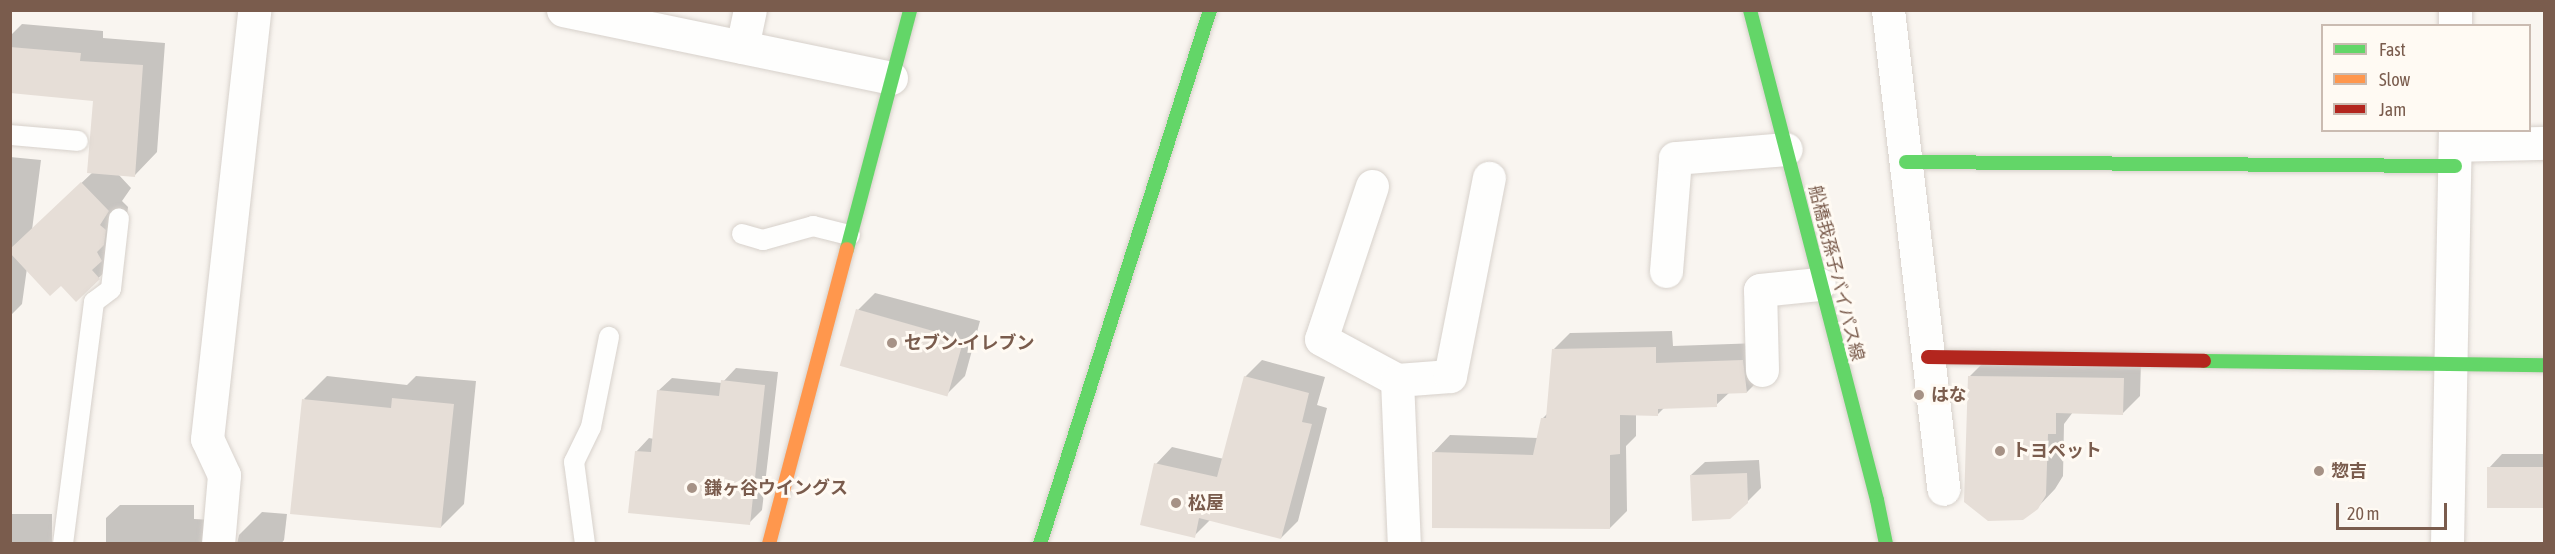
<!DOCTYPE html>
<html>
<head>
<meta charset="utf-8">
<style>
  body { margin:0 }
  #map { position:relative; width:2555px; height:554px; overflow:hidden; background:#f9f5f0; font-family:"Asap Condensed","Noto Sans JP",sans-serif }
  div>[style] { position:absolute }
  .shadow>* { inset:0; background:#0003; transform-origin:0 0 }
  .building>* { inset:0; background:#e6ded7; transform-origin:0 0 }
  .roads { filter:drop-shadow(0 0 2px #d7d1cb) drop-shadow(0 0 2px #d7d1cb) }
  .lane>* { height:20px; margin:-10px; padding:0 10px; transform-origin:10px; border-radius:10px; background:#fefefd }
  .street>* { height:33px; margin:-16.5px; padding:0 16.5px; transform-origin:16.5px; border-radius:16.5px; background:#fefefd }
  .fast>* { height:14px; margin:-7px; padding:0 7px; transform-origin:7px; border-radius:7px; background:#63d668 }
  .slow>* { height:14px; margin:-7px; padding:0 7px; transform-origin:7px; border-radius:7px; background:#ff974d }
  .jam>* { height:14px; margin:-7px; padding:0 7px; transform-origin:7px; border-radius:7px; background:#b3261e }
  .dots>* { width:16px; height:16px; translate:-50% -50%; box-sizing:border-box; border:3px solid #fffaf3; border-radius:50% }
  span { translate:-50% -50%; white-space:nowrap; text-align:center; line-height:1.15; -webkit-text-stroke:6px #fffaf3; paint-order:stroke }
  .street-label { font-size:18px; color:#7a5c4d }
  .poi-label { font-size:18px; color:#7a5c4d; font-weight:700 }
  .left { translate:0 -50%; text-align:left }
  .frame { position:absolute; inset:0; border:12px solid #7a5c4d; pointer-events:none }
  .legend { position:absolute; left:2321px; top:24px; width:210px; height:108px; box-sizing:border-box; background:#fffaf3; border:2px solid #cabbb1; margin:0; padding:8px 10px; list-style:none; font-size:18px; color:#7a5c4d }
  .legend li { display:flex; align-items:center; gap:12px; height:30px }
  .legend b { width:30px; border:2px solid #cabbb1 }
  .scale { position:absolute; left:2336px; top:503px; width:111px; height:27px; box-sizing:border-box; border:3px solid #7a5c4d; border-top:0; padding-left:8px; font-size:18px; line-height:21px; white-space:nowrap; color:#7a5c4d; -webkit-text-stroke:4px #fffaf3; paint-order:stroke }
</style>
</head>
<body>
<div id="map">
  <div class="shadow">
    <i style="clip-path:polygon(22px 24px,103px 31px,103px 38px,165px 43px,157px 152px,135px 175px,118px 174px,131px 188px,122px 201px,128px 207px,122px 255px,76px 300px,61px 284px,27px 268px,22px 304px,10px 316px,10px 157px,41px 160px,32px 230px,93px 172px,95px 99px,10px 91px,10px 36px)"></i>
    <i style="clip-path:polygon(875px 293px,980px 321px,965px 376px,947px 394px,858px 310px)"></i>
    <i style="clip-path:polygon(1672px 331px,1673px 346px,1760px 343px,1764px 375px,1747px 392px,1730px 392px,1716px 405px,1665px 407px,1657px 415px,1636px 414px,1636px 436px,1626px 446px,1627px 511px,1610px 528px,1433px 453px,1450px 435px,1538px 438px,1542px 419px,1548px 413px,1553px 350px,1570px 333px)"></i>
    <i style="clip-path:polygon(1987px 359px,2141px 361px,2140px 396px,2122px 414px,2073px 412px,2064px 424px,2063px 476px,2055px 489px,2037px 508px,1969px 377px)"></i>
    <i style="clip-path:polygon(1262px 360px,1325px 377px,1317px 405px,1327px 408px,1298px 521px,1281px 538px,1210px 520px,1194px 536px,1156px 464px,1172px 447px,1224px 459px,1245px 377px)"></i>
    <i style="clip-path:polygon(736px 368px,778px 372px,762px 510px,749px 523px,636px 452px,649px 438px,654px 439px,658px 391px,672px 378px,722px 383px)"></i>
    <i style="clip-path:polygon(327px 376px,407px 385px,416px 376px,476px 381px,464px 504px,441px 527px,304px 399px)"></i>
    <i style="clip-path:polygon(2502px 454px,2544px 454px,2544px 506px,2488px 506px,2489px 468px)"></i>
    <i style="clip-path:polygon(1759px 460px,1761px 488px,1747px 502px,1691px 475px,1705px 462px)"></i>
    <i style="clip-path:polygon(120px 505px,194px 505px,194px 519px,213px 520px,218px 544px,106px 544px,106px 518px)"></i>
    <i style="clip-path:polygon(262px 512px,287px 514px,284px 540px,281px 544px,237px 544px,239px 535px)"></i>
    <i style="left:52px;top:514px;width:30px;height:42px;rotate:90deg"></i>
  </div>
  <div class="building">
    <i style="clip-path:polygon(10px 47px,81px 53px,80px 61px,143px 65px,135px 177px,87px 173px,93px 101px,10px 93px)"></i>
    <i style="clip-path:polygon(81px 182px,109px 211px,100px 225px,106px 230px,104px 245px,97px 252px,102px 261px,92px 270px,100px 279px,76px 302px,61px 286px,50px 296px,10px 253px,10px 249px)"></i>
    <i style="left:856px;top:309px;width:112px;height:59px;rotate:16deg"></i>
    <i style="clip-path:polygon(1656px 347px,1656px 363px,1743px 360px,1747px 393px,1717px 394px,1717px 407px,1658px 409px,1658px 416px,1620px 415px,1620px 454px,1610px 455px,1610px 529px,1432px 528px,1432px 452px,1533px 455px,1541px 418px,1546px 418px,1552px 349px)"></i>
    <i style="clip-path:polygon(1244px 376px,1309px 393px,1302px 422px,1312px 424px,1281px 539px,1199px 518px,1195px 538px,1140px 525px,1154px 463px,1217px 477px)"></i>
    <i style="clip-path:polygon(1968px 376px,2124px 378px,2123px 415px,2056px 413px,2056px 434px,2048px 434px,2046px 495px,2038px 509px,2023px 520px,1988px 521px,1964px 502px)"></i>
    <i style="clip-path:polygon(721px 380px,765px 385px,750px 525px,628px 513px,635px 451px,651px 452px,657px 390px,719px 396px)"></i>
    <i style="clip-path:polygon(392px 398px,454px 404px,441px 528px,290px 514px,302px 399px,391px 408px)"></i>
    <i style="left:2487px;top:467px;width:57px;height:41px"></i>
    <i style="clip-path:polygon(1747px 473px,1748px 503px,1730px 519px,1692px 521px,1690px 475px)"></i>
  </div>
  <div class="roads">
    <div class="lane">
      <i style="left:10px;top:135px;width:68px;rotate:5deg"></i>
      <i style="left:742px;top:234px;width:22px;rotate:16deg"></i>
      <i style="left:763px;top:240px;width:52px;rotate:-15.6deg"></i>
      <i style="left:813px;top:226px;width:38px;rotate:14deg"></i>
      <i style="left:63px;top:544px;width:244px;rotate:-82.7deg"></i>
      <i style="left:94px;top:302px;width:21px;rotate:-37deg"></i>
      <i style="left:111px;top:289px;width:71px;rotate:-83.6deg"></i>
      <i style="left:585px;top:544px;width:83px;rotate:-97.6deg"></i>
      <i style="left:574px;top:462px;width:39px;rotate:-64deg"></i>
      <i style="left:591px;top:427px;width:92px;rotate:-78.7deg"></i>
    </div>
    <div class="street">
      <i style="left:563px;top:10px;width:335px;rotate:11.7deg"></i>
      <i style="left:1888px;top:10px;width:482px;rotate:83.4deg"></i>
      <i style="left:2455px;top:26px;width:16px;rotate:-90deg"></i>
      <i style="left:742px;top:47px;width:38px;rotate:-78deg"></i>
      <i style="left:2455px;top:145px;width:89px;rotate:-1.3deg"></i>
      <i style="left:1372px;top:186px;width:161px;rotate:108.4deg"></i>
      <i style="left:1321px;top:339px;width:86px;rotate:28.3deg"></i>
      <i style="left:1397px;top:380px;width:164px;rotate:87.6deg"></i>
      <i style="left:1666px;top:271px;width:113px;rotate:-85.4deg"></i>
      <i style="left:1675px;top:158px;width:111px;rotate:-4.6deg"></i>
      <i style="left:1762px;top:370px;width:80px;rotate:-91.4deg"></i>
      <i style="left:1760px;top:290px;width:59px;rotate:-5.8deg"></i>
      <i style="left:1397px;top:380px;width:53px;rotate:-4.3deg"></i>
      <i style="left:1450px;top:376px;width:202px;rotate:-78.9deg"></i>
      <i style="left:218px;top:544px;width:69px;rotate:-85deg"></i>
      <i style="left:224px;top:475px;width:40px;rotate:-115deg"></i>
      <i style="left:207px;top:439px;width:432px;rotate:-83.7deg"></i>
      <i style="left:2447px;top:544px;width:414px;rotate:-88.9deg"></i>
    </div>
    <div class="fast">
      <i style="left:1750px;top:10px;width:506px;rotate:75.47deg"></i>
      <i style="left:1877px;top:500px;width:45px;rotate:78.4deg"></i>
      <i style="left:1906px;top:162px;width:549px;rotate:0.42deg"></i>
      <i style="left:847px;top:249px;width:247px;rotate:-75.2deg"></i>
      <i style="left:2204px;top:361px;width:340px;rotate:0.7deg"></i>
      <i style="left:1040px;top:544px;width:560px;rotate:-72.34deg"></i>
    </div>
    <div class="slow">
      <i style="left:769px;top:544px;width:305px;rotate:-75.2deg"></i>
    </div>
    <div class="jam">
      <i style="left:1928px;top:357px;width:276px;rotate:0.8deg"></i>
    </div>
  </div>
  <div class="dots">
    <i style="left:892px;top:343px;background:#a69286"></i>
    <i style="left:1919px;top:395px;background:#a69286"></i>
    <i style="left:2000px;top:451px;background:#a69286"></i>
    <i style="left:2319px;top:471px;background:#a69286"></i>
    <i style="left:692px;top:488px;background:#a69286"></i>
    <i style="left:1176px;top:503px;background:#a69286"></i>
  </div>
  <div class="street-label">
    <span style="left:1836px;top:273px;rotate:76deg">船橋我孫子バイパス線</span>
  </div>
  <div class="poi-label">
    <span class="left" style="left:904px;top:343px">セブン-イレブン</span>
    <span class="left" style="left:1931px;top:395px">はな</span>
    <span class="left" style="left:2012px;top:451px">トヨペット</span>
    <span class="left" style="left:2331px;top:471px">惣吉</span>
    <span class="left" style="left:704px;top:488px">鎌ヶ谷ウイングス</span>
    <span class="left" style="left:1188px;top:503px">松屋</span>
  </div>
  <div class="frame"></div>
  <ul class="legend">
  <li><b style="height:8px;background:#63d668"></b>Fast</li>
  <li><b style="height:8px;background:#ff974d"></b>Slow</li>
  <li><b style="height:8px;background:#b3261e"></b>Jam</li>
  </ul>
  <div class="scale">20 m</div>
</div>
</body>
</html>
